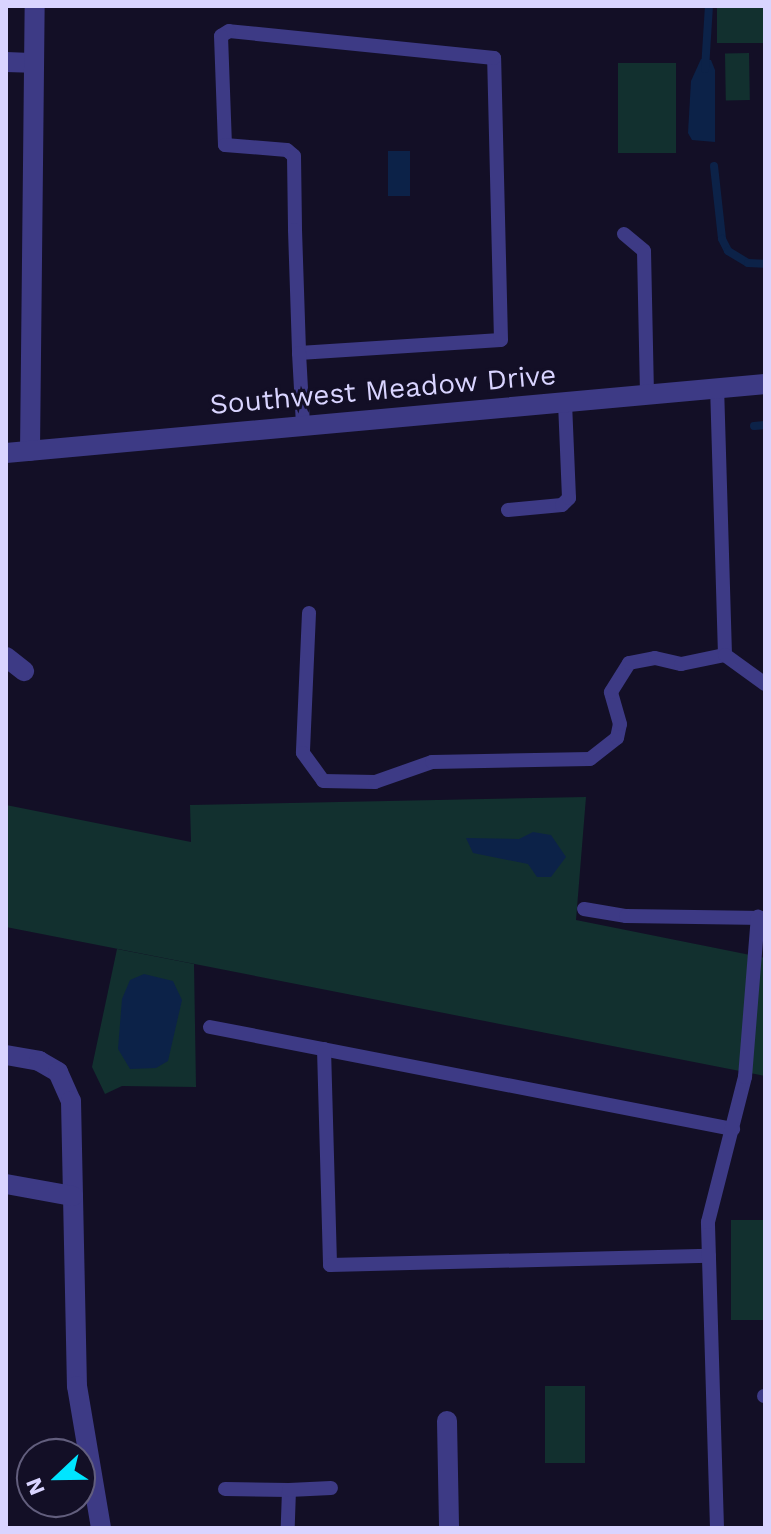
<!DOCTYPE html>
<html>
<head>
<meta charset="utf-8">
<style>
  body { margin:0 }
  #map { position:relative; width:771px; height:1534px; overflow:hidden; background:#130f26; font-family:"Work Sans",sans-serif }
  div>[style] { position:absolute }
  .green>* { inset:0; background:#12302f; transform-origin:0 0 }
  .water>* { inset:0; background:#0c2248; transform-origin:0 0 }
  .stream>* { height:8px; margin:-4px; padding:0 4px; transform-origin:4px; border-radius:4px; background:#0c2248 }
  .service>* { height:14px; margin:-7px; padding:0 7px; transform-origin:7px; border-radius:7px; background:#3d3a85 }
  .minor>* { height:20px; margin:-10px; padding:0 10px; transform-origin:10px; border-radius:10px; background:#3d3a85 }
  span { translate:-50% -50%; white-space:nowrap; text-align:center; line-height:1.15; -webkit-text-stroke:6px #130f26; paint-order:stroke }
  .street-label { font-size:28px; color:#d9d4ff }
  .frame { position:absolute; inset:0; border:8px solid #d9d4ff; pointer-events:none }
  .north { position:absolute; left:16px; top:1438px; width:80px; height:80px; box-sizing:border-box; background:#130f26; border:2px solid #625e7d; border-radius:50%; rotate:248deg; font-size:22px; font-weight:700; line-height:32px; text-align:center; color:#d9d4ff }
  .north::after { content:''; display:block; margin:auto; width:28px; height:36px; background:#00e5ff; clip-path:polygon(50% 0,100% 100%,50% 72%,0 100%) }
</style>
</head>
<body>
<div id="map">
  <div class="green">
    <i style="left:717px;top:6px;width:48px;height:37px"></i>
    <i style="left:749px;top:53px;width:47px;height:24px;rotate:89deg"></i>
    <i style="left:618px;top:63px;width:58px;height:90px"></i>
    <i style="clip-path:polygon(586px 797px,576px 920px,765px 958px,765px 1076px,6px 927px,6px 805px,191px 842px,190px 805px)"></i>
    <i style="clip-path:polygon(117px 949px,194px 964px,196px 1087px,122px 1086px,105px 1094px,92px 1067px)"></i>
    <i style="left:765px;top:1220px;width:100px;height:34px;rotate:90deg"></i>
    <i style="left:545px;top:1386px;width:40px;height:77px"></i>
  </div>
  <div class="water">
    <i style="clip-path:polygon(701px 59px,711px 60px,715px 70px,715px 142px,692px 140px,688px 133px,691px 81px)"></i>
    <i style="left:388px;top:151px;width:22px;height:45px"></i>
    <i style="clip-path:polygon(533px 832px,551px 835px,566px 857px,551px 877px,537px 877px,528px 864px,473px 853px,466px 838px,519px 839px)"></i>
    <i style="clip-path:polygon(144px 974px,173px 981px,182px 1000px,168px 1061px,156px 1068px,130px 1069px,118px 1049px,122px 999px,130px 980px)"></i>
  </div>
  <div class="stream">
    <i style="left:705px;top:69px;width:63px;rotate:-86.4deg"></i>
    <i style="left:714px;top:166px;width:73px;rotate:83.7deg"></i>
    <i style="left:722px;top:239px;width:13px;rotate:63deg"></i>
    <i style="left:728px;top:251px;width:23px;rotate:31deg"></i>
    <i style="left:748px;top:263px;width:17px;rotate:3deg"></i>
    <i style="left:754px;top:426px;width:11px;rotate:-5deg"></i>
  </div>
  <div class="service">
    <i style="left:624px;top:234px;width:26px;rotate:40deg"></i>
    <i style="left:644px;top:251px;width:143px;rotate:88.8deg"></i>
    <i style="left:299px;top:353px;width:202px;rotate:-3.7deg"></i>
    <i style="left:501px;top:340px;width:282px;rotate:-91.4deg"></i>
    <i style="left:494px;top:58px;width:266px;rotate:-174.2deg"></i>
    <i style="left:229px;top:31px;width:9px;rotate:148deg"></i>
    <i style="left:221px;top:36px;width:109px;rotate:87.9deg"></i>
    <i style="left:225px;top:145px;width:62px;rotate:4.6deg"></i>
    <i style="left:287px;top:150px;width:9px;rotate:41deg"></i>
    <i style="left:294px;top:156px;width:74px;rotate:89.2deg"></i>
    <i style="left:295px;top:230px;width:123px;rotate:88.1deg"></i>
    <i style="left:299px;top:353px;width:72px;rotate:86.8deg"></i>
    <i style="left:508px;top:510px;width:54px;rotate:-5.3deg"></i>
    <i style="left:562px;top:505px;width:10px;rotate:-45deg"></i>
    <i style="left:569px;top:498px;width:97px;rotate:-92.4deg"></i>
    <i style="left:309px;top:613px;width:140px;rotate:92.5deg"></i>
    <i style="left:303px;top:753px;width:34px;rotate:54deg"></i>
    <i style="left:323px;top:781px;width:52px;rotate:1.1deg"></i>
    <i style="left:375px;top:782px;width:60px;rotate:-19.3deg"></i>
    <i style="left:432px;top:762px;width:158px;rotate:-1.1deg"></i>
    <i style="left:590px;top:759px;width:34px;rotate:-38deg"></i>
    <i style="left:617px;top:738px;width:14px;rotate:-78deg"></i>
    <i style="left:620px;top:724px;width:33px;rotate:-106deg"></i>
    <i style="left:611px;top:692px;width:34px;rotate:-58deg"></i>
    <i style="left:629px;top:663px;width:26px;rotate:-11deg"></i>
    <i style="left:655px;top:658px;width:27px;rotate:13deg"></i>
    <i style="left:681px;top:664px;width:45px;rotate:-11.6deg"></i>
    <i style="left:725px;top:655px;width:268px;rotate:-91.7deg"></i>
    <i style="left:725px;top:655px;width:49px;rotate:35.9deg"></i>
    <i style="left:584px;top:909px;width:43px;rotate:9.5deg"></i>
    <i style="left:626px;top:916px;width:139px;rotate:0.8deg"></i>
    <i style="left:210px;top:1027px;width:533px;rotate:11.04deg"></i>
    <i style="left:324px;top:1049px;width:216px;rotate:88.4deg"></i>
    <i style="left:330px;top:1265px;width:379px;rotate:-1.4deg"></i>
    <i style="left:764px;top:1396px;width:1px"></i>
    <i style="left:225px;top:1489px;width:64px;rotate:0.9deg"></i>
    <i style="left:289px;top:1490px;width:38px;rotate:92deg"></i>
    <i style="left:289px;top:1490px;width:42px;rotate:-2.7deg"></i>
    <i style="left:717px;top:1528px;width:306px;rotate:-91.7deg"></i>
    <i style="left:708px;top:1222px;width:150px;rotate:-75.7deg"></i>
    <i style="left:745px;top:1077px;width:161px;rotate:-85.4deg"></i>
  </div>
  <div class="minor">
    <i style="left:6px;top:62px;width:25px;rotate:2deg"></i>
    <i style="left:30px;top:451px;width:445px;rotate:-89.4deg"></i>
    <i style="left:6px;top:453px;width:762px;rotate:-5.19deg"></i>
    <i style="left:6px;top:657px;width:23px;rotate:38deg"></i>
    <i style="left:6px;top:1055px;width:34px;rotate:10deg"></i>
    <i style="left:39px;top:1061px;width:22px;rotate:30deg"></i>
    <i style="left:58px;top:1072px;width:32px;rotate:66deg"></i>
    <i style="left:71px;top:1101px;width:285px;rotate:88.8deg"></i>
    <i style="left:77px;top:1386px;width:144px;rotate:80.4deg"></i>
    <i style="left:6px;top:1184px;width:68px;rotate:10.2deg"></i>
    <i style="left:447px;top:1421px;width:107px;rotate:88.9deg"></i>
  </div>
  <div class="street-label">
    <span style="left:383px;top:390px;rotate:-5deg">Southwest Meadow Drive</span>
  </div>
  <div class="frame"></div>
  <div class="north">N</div>
</div>
</body>
</html>
